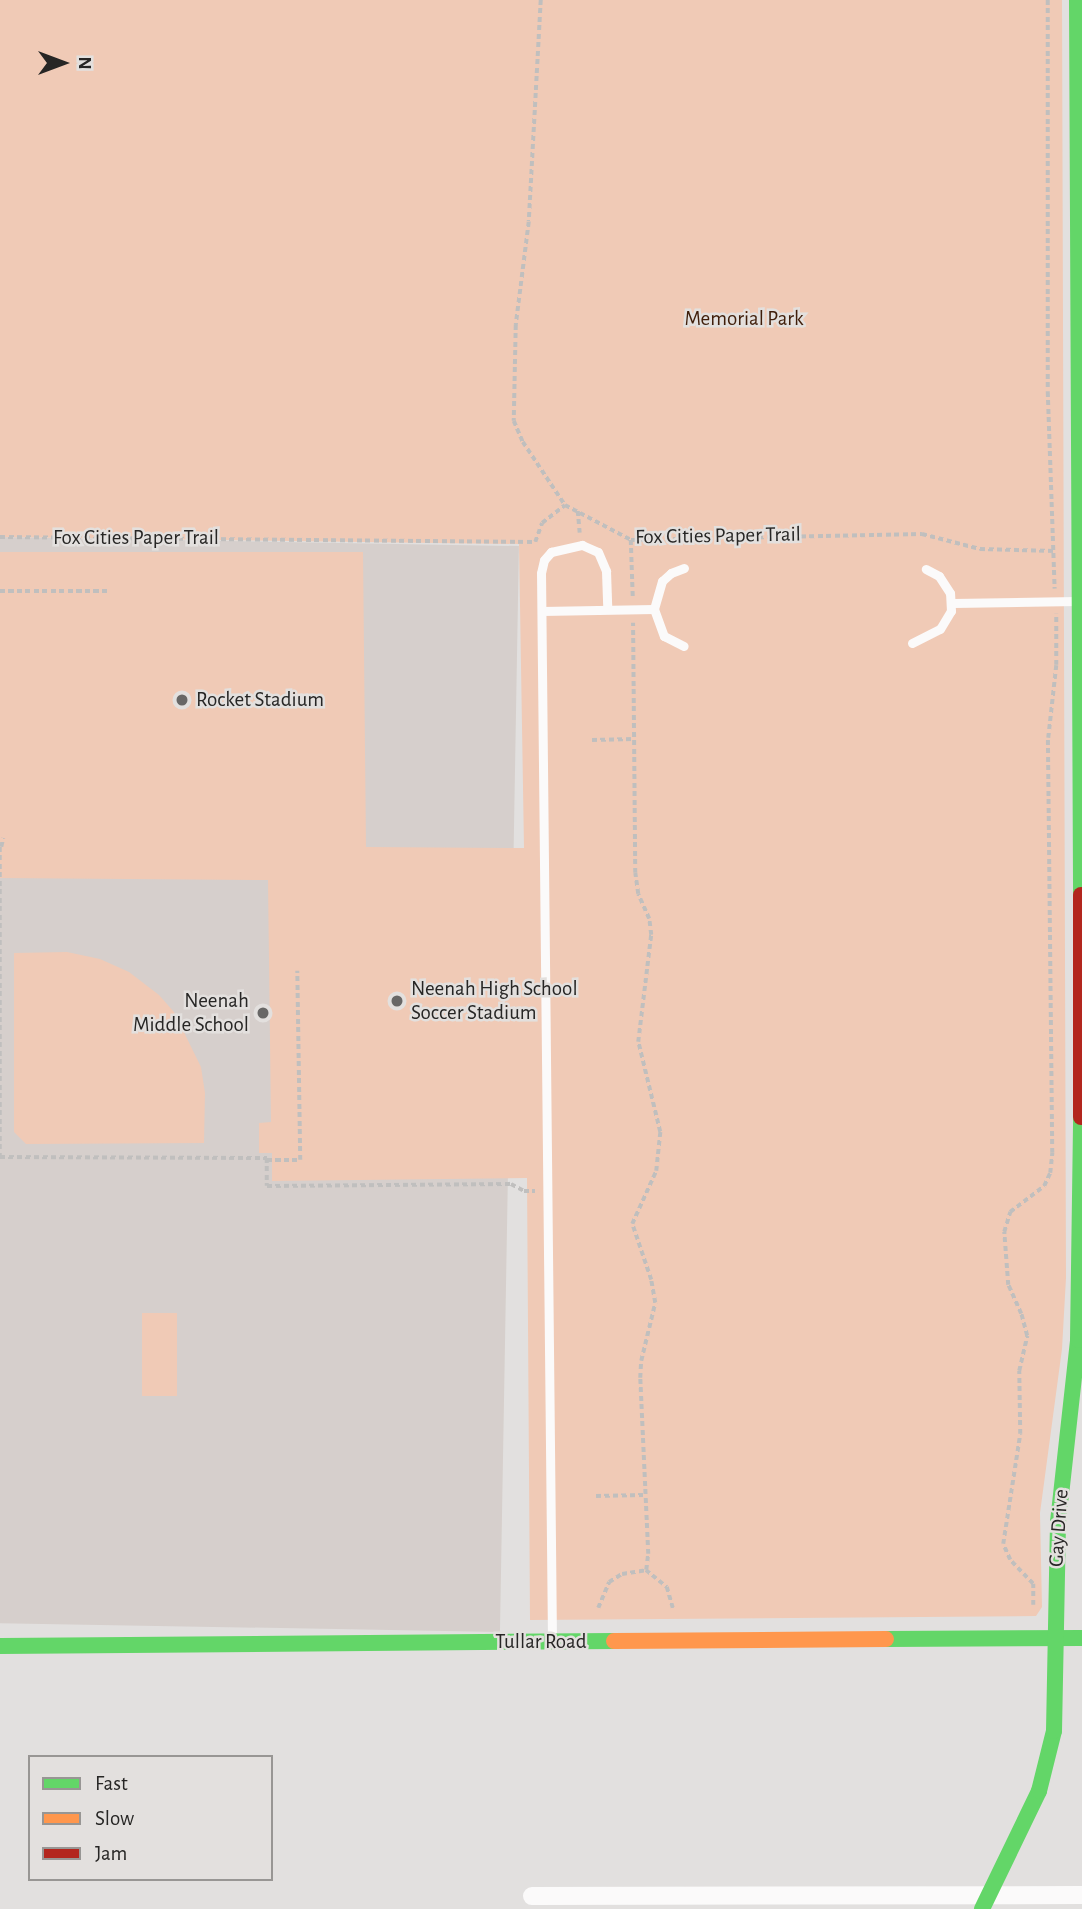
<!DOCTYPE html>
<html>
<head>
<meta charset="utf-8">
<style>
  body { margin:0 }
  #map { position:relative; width:1082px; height:1909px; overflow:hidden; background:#e2e0df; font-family:"Alegreya Sans",sans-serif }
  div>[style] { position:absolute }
  .built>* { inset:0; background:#d6cfcc; transform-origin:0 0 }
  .green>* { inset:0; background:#f0cab6; transform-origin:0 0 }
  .path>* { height:3.5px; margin-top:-1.75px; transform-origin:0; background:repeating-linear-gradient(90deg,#c0bfbe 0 5px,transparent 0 8.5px) }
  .lane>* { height:9px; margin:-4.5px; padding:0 4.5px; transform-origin:4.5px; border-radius:4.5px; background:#fbfafa }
  .street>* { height:18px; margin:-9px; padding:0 9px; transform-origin:9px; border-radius:9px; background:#fbfafa }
  .fast>* { height:16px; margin:-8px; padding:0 8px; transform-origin:8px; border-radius:8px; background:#63d668 }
  .slow>* { height:16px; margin:-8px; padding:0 8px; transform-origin:8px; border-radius:8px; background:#ff974d }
  .jam>* { height:16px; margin:-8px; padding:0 8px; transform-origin:8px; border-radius:8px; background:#b3261e }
  .dots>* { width:19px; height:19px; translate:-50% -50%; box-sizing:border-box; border:4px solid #e3e0de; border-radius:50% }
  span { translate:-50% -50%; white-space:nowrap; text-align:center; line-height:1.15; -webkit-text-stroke:5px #e3e0de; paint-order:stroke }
  .park-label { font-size:21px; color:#401e0a }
  .street-label { font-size:21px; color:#272625 }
  .poi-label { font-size:21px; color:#272625 }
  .left { translate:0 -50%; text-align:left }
  .right { translate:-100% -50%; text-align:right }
  .legend { position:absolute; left:28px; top:1755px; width:245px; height:126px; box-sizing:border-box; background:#e3e0de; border:2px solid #989694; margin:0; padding:9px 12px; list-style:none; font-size:21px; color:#272625 }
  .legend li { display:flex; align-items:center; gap:14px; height:35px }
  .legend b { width:35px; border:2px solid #989694 }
  .north { position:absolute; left:28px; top:28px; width:70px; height:70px; -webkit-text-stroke:5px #e3e0de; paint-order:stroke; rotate:90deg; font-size:19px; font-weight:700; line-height:28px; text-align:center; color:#272625 }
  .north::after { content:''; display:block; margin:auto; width:24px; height:32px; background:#272625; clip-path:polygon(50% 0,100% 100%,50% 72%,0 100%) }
</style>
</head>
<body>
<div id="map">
  <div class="built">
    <i style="left:0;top:537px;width:519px;height:1086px;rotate:1deg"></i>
  </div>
  <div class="green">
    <i style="clip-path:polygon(0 0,1062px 0,1066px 1278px,1062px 1349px,1040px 1513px,1042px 1607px,1036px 1616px,530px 1620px,527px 1178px,272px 1181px,272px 1153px,259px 1153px,259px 1123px,271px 1122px,268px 880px,0 878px,0 552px,363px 552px,366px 847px,524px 848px,519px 544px,0 537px)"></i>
    <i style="clip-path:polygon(67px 952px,100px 959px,129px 972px,159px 995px,174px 1012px,201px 1067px,205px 1093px,204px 1143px,26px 1144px,14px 1132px,14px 953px)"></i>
    <i style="left:142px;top:1313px;width:35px;height:83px"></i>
  </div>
  <div class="path">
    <i style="left:541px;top:0;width:222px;rotate:93.1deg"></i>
    <i style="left:529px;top:222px;width:104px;rotate:97.2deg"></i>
    <i style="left:516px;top:325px;width:96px;rotate:91.2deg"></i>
    <i style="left:514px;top:421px;width:23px;rotate:67deg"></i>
    <i style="left:523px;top:442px;width:76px;rotate:56.3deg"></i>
    <i style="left:1048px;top:0;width:392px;rotate:90deg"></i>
    <i style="left:1048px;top:392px;width:197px;rotate:88deg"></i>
    <i style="left:578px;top:511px;width:22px;rotate:85deg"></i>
    <i style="left:0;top:537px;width:535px;rotate:0.54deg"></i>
    <i style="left:631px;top:540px;width:57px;rotate:88deg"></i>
    <i style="left:535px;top:542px;width:20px;rotate:-70deg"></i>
    <i style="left:542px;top:523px;width:29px;rotate:-38deg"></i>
    <i style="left:565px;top:505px;width:75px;rotate:27.9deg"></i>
    <i style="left:631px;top:540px;width:291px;rotate:-1.2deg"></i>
    <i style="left:922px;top:534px;width:60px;rotate:14.5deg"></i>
    <i style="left:980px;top:549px;width:75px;rotate:1.5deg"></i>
    <i style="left:0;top:591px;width:110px"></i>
    <i style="left:592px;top:740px;width:42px;rotate:-1.4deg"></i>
    <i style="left:0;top:847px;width:311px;rotate:90deg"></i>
    <i style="left:1px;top:847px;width:9px;rotate:-77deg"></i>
    <i style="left:0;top:1157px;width:267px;rotate:0.2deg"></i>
    <i style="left:267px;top:1158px;width:28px;rotate:90deg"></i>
    <i style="left:267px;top:1186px;width:244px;rotate:-0.5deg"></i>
    <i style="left:511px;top:1184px;width:15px;rotate:28deg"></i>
    <i style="left:524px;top:1191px;width:11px"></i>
    <i style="left:267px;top:1160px;width:33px"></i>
    <i style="left:300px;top:1160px;width:189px;rotate:-90.9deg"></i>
    <i style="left:596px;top:1496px;width:47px;rotate:-1.2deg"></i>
    <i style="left:646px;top:1570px;width:27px;rotate:39deg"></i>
    <i style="left:667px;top:1587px;width:22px;rotate:74deg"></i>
    <i style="left:1033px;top:1605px;width:21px;rotate:-90deg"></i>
    <i style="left:1033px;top:1584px;width:33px;rotate:-134deg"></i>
    <i style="left:1010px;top:1560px;width:17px;rotate:-114deg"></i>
    <i style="left:1003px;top:1544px;width:111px;rotate:-81.2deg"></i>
    <i style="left:1020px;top:1434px;width:63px;rotate:-90.9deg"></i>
    <i style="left:1019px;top:1371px;width:36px;rotate:-77deg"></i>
    <i style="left:1027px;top:1336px;width:23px;rotate:-105deg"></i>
    <i style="left:1021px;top:1314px;width:32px;rotate:-114deg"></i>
    <i style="left:1008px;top:1285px;width:53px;rotate:-94.3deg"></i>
    <i style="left:1004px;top:1232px;width:21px;rotate:-73deg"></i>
    <i style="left:1010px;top:1212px;width:43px;rotate:-37.4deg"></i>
    <i style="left:1044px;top:1186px;width:14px;rotate:-65deg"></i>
    <i style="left:1050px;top:1173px;width:20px;rotate:-84deg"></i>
    <i style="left:1052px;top:1153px;width:415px;rotate:-90.6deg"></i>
    <i style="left:1048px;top:738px;width:73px;rotate:-83.7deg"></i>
    <i style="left:1056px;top:665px;width:51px;rotate:-90deg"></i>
    <i style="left:598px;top:1608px;width:28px;rotate:-67deg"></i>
    <i style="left:609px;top:1582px;width:15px;rotate:-32deg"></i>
    <i style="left:622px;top:1574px;width:24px;rotate:-9deg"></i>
    <i style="left:646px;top:1570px;width:16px;rotate:-83deg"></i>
    <i style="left:648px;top:1554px;width:176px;rotate:-92.6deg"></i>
    <i style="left:640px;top:1378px;width:17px;rotate:-87deg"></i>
    <i style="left:641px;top:1361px;width:60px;rotate:-76.4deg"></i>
    <i style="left:655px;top:1303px;width:23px;rotate:-100deg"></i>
    <i style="left:651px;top:1280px;width:59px;rotate:-108.7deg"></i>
    <i style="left:632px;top:1224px;width:58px;rotate:-65.6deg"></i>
    <i style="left:656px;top:1171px;width:39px;rotate:-84deg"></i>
    <i style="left:660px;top:1132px;width:93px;rotate:-103.7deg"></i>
    <i style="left:638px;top:1042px;width:108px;rotate:-83.1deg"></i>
    <i style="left:651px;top:935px;width:16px;rotate:-97deg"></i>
    <i style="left:649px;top:919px;width:27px;rotate:-114deg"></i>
    <i style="left:638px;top:894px;width:21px;rotate:-98deg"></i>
    <i style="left:635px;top:873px;width:250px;rotate:-90.5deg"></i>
  </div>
  <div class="lane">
    <i style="left:684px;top:568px;width:14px;rotate:159deg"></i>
    <i style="left:671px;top:573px;width:12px;rotate:138deg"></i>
    <i style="left:662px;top:581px;width:29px;rotate:106deg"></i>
    <i style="left:654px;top:609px;width:29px;rotate:70deg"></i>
    <i style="left:664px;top:636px;width:22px;rotate:27deg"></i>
    <i style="left:953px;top:603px;width:124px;rotate:-0.9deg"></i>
    <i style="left:542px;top:611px;width:112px;rotate:-1deg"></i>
    <i style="left:912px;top:643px;width:31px;rotate:-27deg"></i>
    <i style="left:940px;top:629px;width:21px;rotate:-59deg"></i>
    <i style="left:951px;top:611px;width:18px;rotate:-93deg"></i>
    <i style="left:950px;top:593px;width:20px;rotate:-123deg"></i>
    <i style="left:939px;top:576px;width:15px;rotate:-152deg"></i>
    <i style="left:552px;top:1640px;width:1067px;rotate:-90.59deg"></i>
    <i style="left:541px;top:573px;width:13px;rotate:-77deg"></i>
    <i style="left:544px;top:560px;width:11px;rotate:-49deg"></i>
    <i style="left:551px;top:552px;width:32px;rotate:-13deg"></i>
    <i style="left:582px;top:545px;width:17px;rotate:24deg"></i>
    <i style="left:598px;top:552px;width:21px;rotate:67deg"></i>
    <i style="left:606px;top:571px;width:38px;rotate:88deg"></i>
  </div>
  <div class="street">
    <i style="left:532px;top:1896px;width:550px;rotate:-0.1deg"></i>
  </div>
  <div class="fast">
    <i style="left:1077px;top:0;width:895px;rotate:89.74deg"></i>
    <i style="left:886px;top:1639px;width:196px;rotate:-0.3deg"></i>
    <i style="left:0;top:1646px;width:614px;rotate:-0.47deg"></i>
    <i style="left:982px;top:1909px;width:131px;rotate:-64.2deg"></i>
    <i style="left:1039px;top:1791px;width:62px;rotate:-76deg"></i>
    <i style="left:1054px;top:1731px;width:209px;rotate:-88.9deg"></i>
    <i style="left:1058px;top:1522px;width:183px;rotate:-83.7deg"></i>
    <i style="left:1078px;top:1340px;width:223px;rotate:-89.2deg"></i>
  </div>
  <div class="slow">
    <i style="left:614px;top:1641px;width:272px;rotate:-0.4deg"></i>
  </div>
  <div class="jam">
    <i style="left:1081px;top:1117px;width:222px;rotate:-90deg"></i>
  </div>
  <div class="dots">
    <i style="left:182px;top:700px;background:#686766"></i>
    <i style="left:397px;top:1001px;background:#686766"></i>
    <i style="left:263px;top:1013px;background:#686766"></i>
  </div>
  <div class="park-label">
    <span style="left:744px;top:319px">Memorial Park</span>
  </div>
  <div class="street-label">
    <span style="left:718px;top:536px;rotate:-1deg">Fox Cities Paper Trail</span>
    <span style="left:136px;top:538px">Fox Cities Paper Trail</span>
    <span style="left:1059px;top:1528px;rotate:-86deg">Gay Drive</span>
    <span style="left:541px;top:1642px">Tullar Road</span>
  </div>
  <div class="poi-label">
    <span class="left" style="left:196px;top:700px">Rocket Stadium</span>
    <span class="left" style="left:411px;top:1001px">Neenah High School<br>Soccer Stadium</span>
    <span class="right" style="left:249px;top:1013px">Neenah<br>Middle School</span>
  </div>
  <ul class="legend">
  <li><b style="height:9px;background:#63d668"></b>Fast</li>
  <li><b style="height:9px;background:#ff974d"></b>Slow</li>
  <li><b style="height:9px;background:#b3261e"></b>Jam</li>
  </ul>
  <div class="north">N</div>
</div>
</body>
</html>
